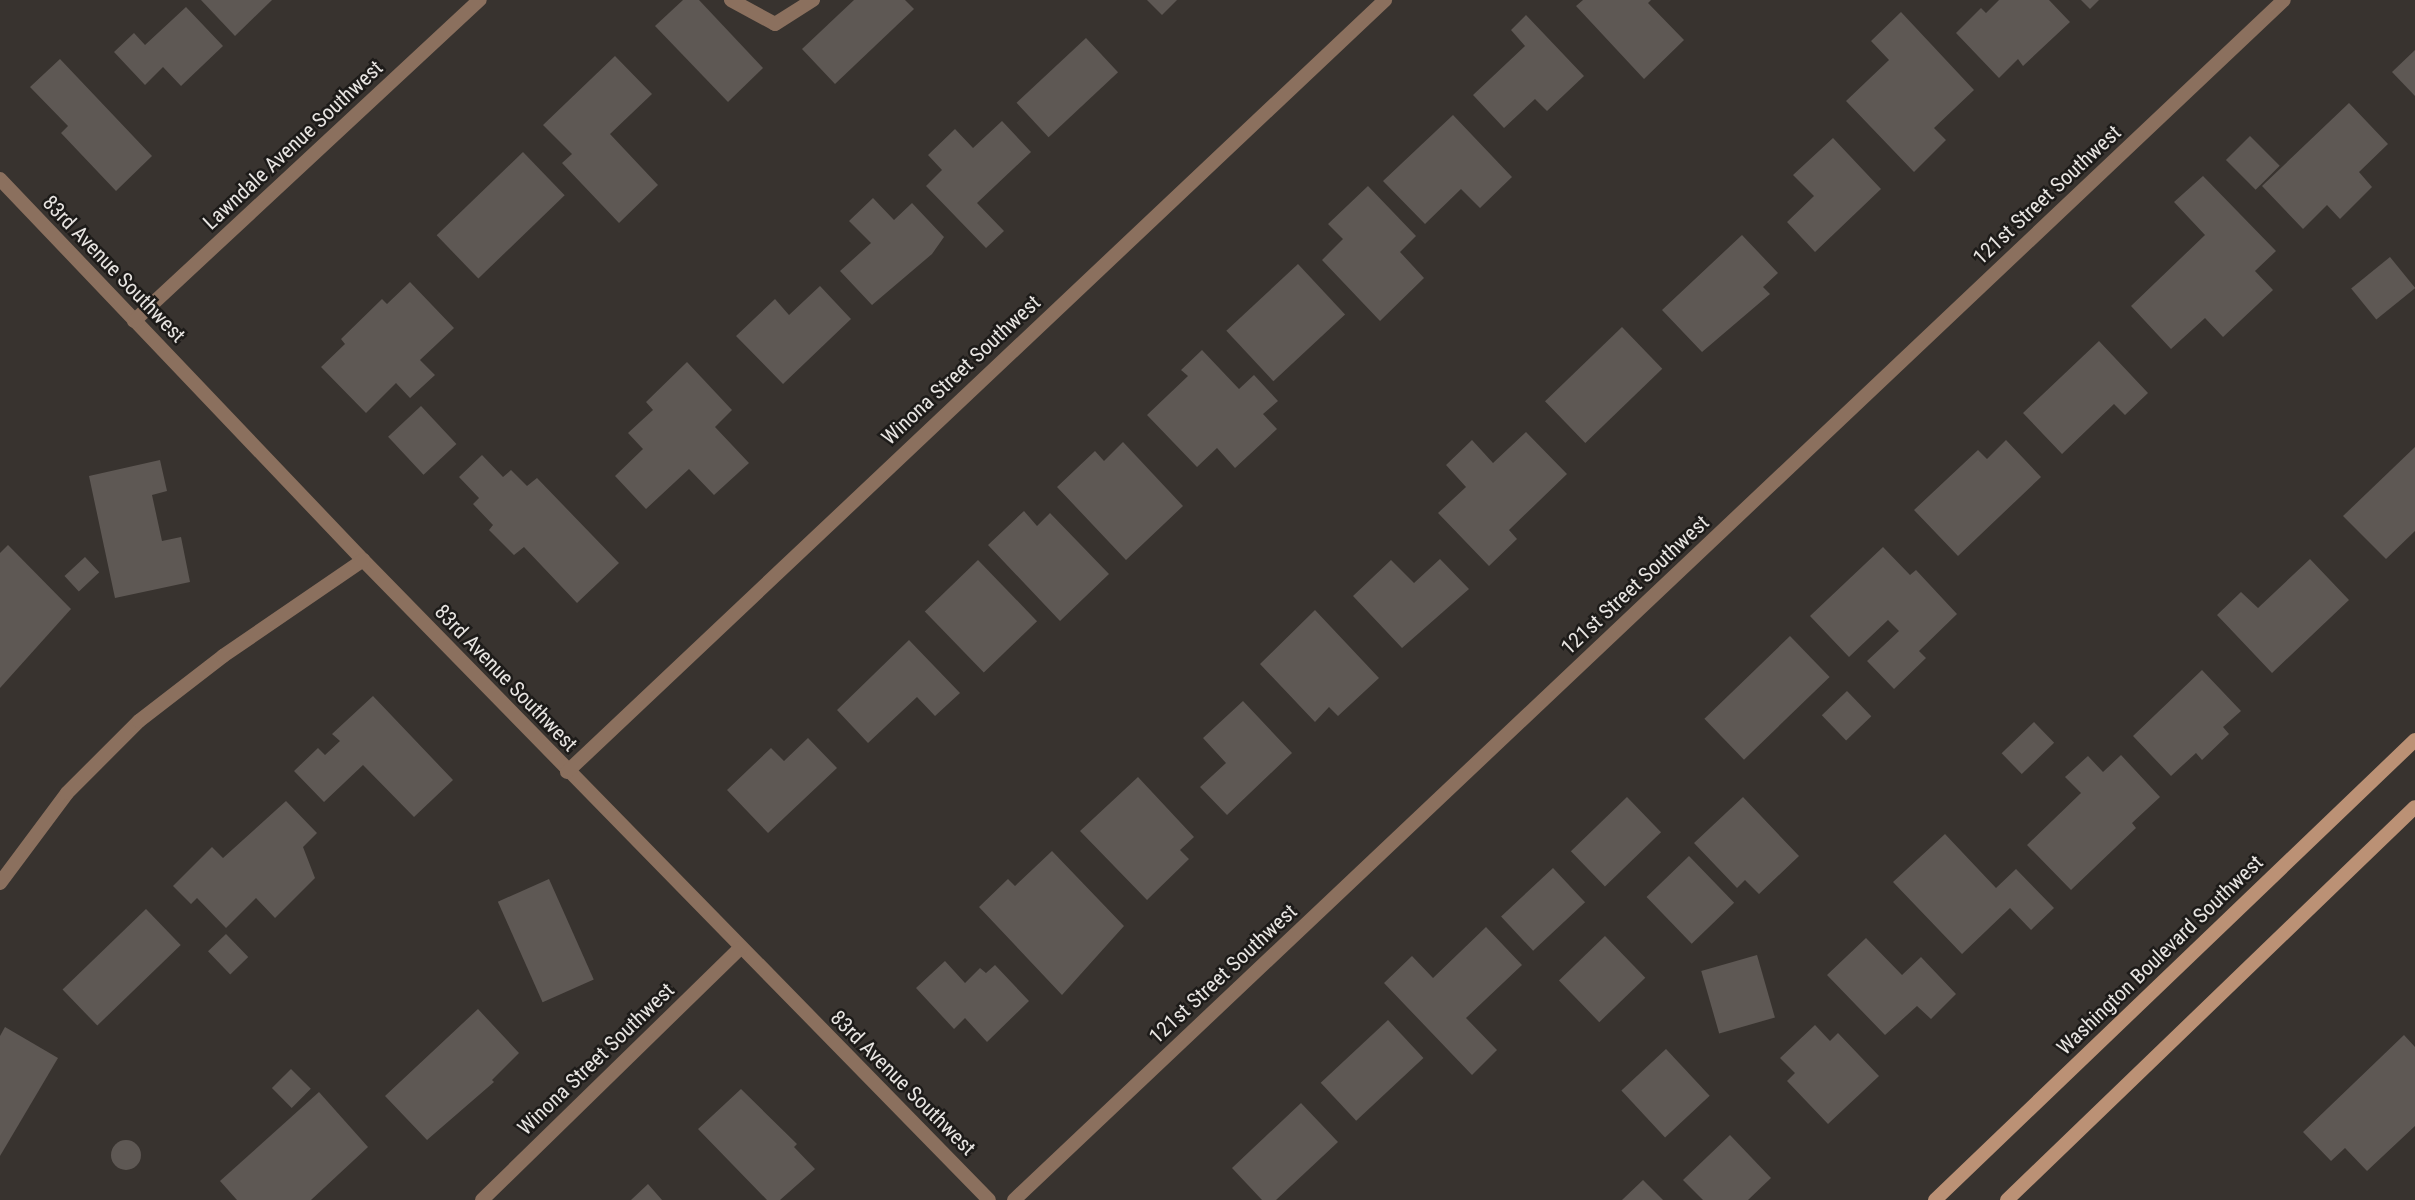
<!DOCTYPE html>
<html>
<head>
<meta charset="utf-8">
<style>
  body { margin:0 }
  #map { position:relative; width:2415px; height:1200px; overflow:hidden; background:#38332f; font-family:"Roboto Condensed",sans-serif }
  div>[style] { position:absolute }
  .building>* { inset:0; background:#5e5854; transform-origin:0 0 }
  .round { border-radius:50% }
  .lane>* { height:14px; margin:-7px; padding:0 7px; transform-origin:7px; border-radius:7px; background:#8b705e }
  .street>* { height:14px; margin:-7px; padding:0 7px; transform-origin:7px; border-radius:7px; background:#8b705e }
  .secondary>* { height:14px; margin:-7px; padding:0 7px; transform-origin:7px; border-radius:7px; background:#bb9175 }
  span { translate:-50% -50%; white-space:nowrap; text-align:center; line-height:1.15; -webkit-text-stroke:5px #1d1b19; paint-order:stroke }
  .street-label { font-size:21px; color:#e8e5e2 }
</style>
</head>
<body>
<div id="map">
  <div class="building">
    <i style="clip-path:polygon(201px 0,272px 0,235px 36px)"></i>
    <i style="clip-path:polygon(683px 0,699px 0,763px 68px,728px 102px,655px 26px)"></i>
    <i style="clip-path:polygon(854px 0,905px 0,914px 9px,835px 84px,802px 49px)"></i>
    <i style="clip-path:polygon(1147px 0,1177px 0,1162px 15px)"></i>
    <i style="clip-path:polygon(1583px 0,1651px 0,1648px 3px,1684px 40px,1644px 79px,1576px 6px)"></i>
    <i style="clip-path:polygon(1999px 0,2049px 0,2070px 22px,2023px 66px,2018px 59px,1999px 78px,1956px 33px,1981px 8px,1986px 13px)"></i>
    <i style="clip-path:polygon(2081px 0,2099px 0,2090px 9px)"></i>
    <i style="clip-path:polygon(186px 7px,223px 46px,181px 86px,163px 67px,145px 85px,114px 52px,134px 33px,145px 45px)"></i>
    <i style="clip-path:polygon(1901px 12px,1974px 90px,1934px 128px,1946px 140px,1914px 172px,1846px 101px,1889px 60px,1871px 41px)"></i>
    <i style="clip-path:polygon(1526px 15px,1584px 76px,1547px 111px,1535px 99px,1504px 128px,1473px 95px,1525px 46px,1511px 30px)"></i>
    <i style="left:1086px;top:38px;width:47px;height:95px;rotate:47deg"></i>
    <i style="clip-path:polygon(2415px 50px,2415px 96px,2392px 72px)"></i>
    <i style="clip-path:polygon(615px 56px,652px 94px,610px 134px,658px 185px,619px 223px,562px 163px,572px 154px,543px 125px)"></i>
    <i style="clip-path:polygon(60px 59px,152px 156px,116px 191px,61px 133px,68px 126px,30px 87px)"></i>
    <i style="clip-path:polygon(2349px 103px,2388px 144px,2359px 172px,2372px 187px,2340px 219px,2327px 205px,2303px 229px,2262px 186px)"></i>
    <i style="clip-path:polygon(1453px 115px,1512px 177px,1480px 208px,1461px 189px,1425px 224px,1383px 181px)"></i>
    <i style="clip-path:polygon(1002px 121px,1031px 152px,977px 203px,1004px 231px,986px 248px,926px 186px,942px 170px,928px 155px,955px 129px,973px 148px)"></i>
    <i style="left:2250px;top:136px;width:42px;height:34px;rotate:45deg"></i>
    <i style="clip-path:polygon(1833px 138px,1881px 189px,1815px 252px,1787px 222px,1814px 196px,1793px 175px)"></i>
    <i style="left:523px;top:152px;width:60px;height:120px;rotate:46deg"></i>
    <i style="clip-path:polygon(2203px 176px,2276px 251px,2255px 271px,2273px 290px,2223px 337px,2205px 318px,2171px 349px,2131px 306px,2205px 235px,2174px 202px)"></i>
    <i style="clip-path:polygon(1368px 186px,1416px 236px,1400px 252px,1424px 278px,1380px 321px,1322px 260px,1343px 239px,1328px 224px)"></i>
    <i style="clip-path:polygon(873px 198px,894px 220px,912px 203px,944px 237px,932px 254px,872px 305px,840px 271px,871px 243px,849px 221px)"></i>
    <i style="clip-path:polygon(1742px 235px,1778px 273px,1763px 287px,1770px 294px,1702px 352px,1662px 310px)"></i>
    <i style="left:2390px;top:257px;width:40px;height:50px;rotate:51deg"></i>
    <i style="left:1298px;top:264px;width:69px;height:98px;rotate:47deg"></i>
    <i style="clip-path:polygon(410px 282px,454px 328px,420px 360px,435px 375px,410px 398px,396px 383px,366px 413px,321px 367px,345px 344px,341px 339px,382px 299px,387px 304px)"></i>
    <i style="clip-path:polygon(820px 286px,851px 319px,783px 384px,736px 336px,775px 299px,789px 315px)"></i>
    <i style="left:1622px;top:327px;width:58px;height:107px;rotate:46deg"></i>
    <i style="clip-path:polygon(2099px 341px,2148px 393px,2125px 415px,2114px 404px,2062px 454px,2023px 413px)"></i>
    <i style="clip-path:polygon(1202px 350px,1239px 389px,1254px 375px,1278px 401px,1263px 414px,1277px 429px,1235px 468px,1217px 448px,1197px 467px,1147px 415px,1188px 376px,1181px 370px)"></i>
    <i style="clip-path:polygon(687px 362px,732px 410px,715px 427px,749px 463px,714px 495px,689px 469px,646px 509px,615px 476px,643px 449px,628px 433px,653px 410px,646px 402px)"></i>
    <i style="left:421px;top:406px;width:52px;height:45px;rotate:47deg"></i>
    <i style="clip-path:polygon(1526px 432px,1567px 474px,1509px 530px,1517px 539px,1489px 566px,1438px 513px,1466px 487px,1446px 465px,1472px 440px,1493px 463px)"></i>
    <i style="clip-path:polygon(2006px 440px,2041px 477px,1958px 556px,1914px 510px,1978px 450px,1987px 459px)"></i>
    <i style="clip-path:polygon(1123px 442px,1183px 506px,1126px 560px,1057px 487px,1095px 451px,1104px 461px)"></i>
    <i style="clip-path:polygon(2415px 447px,2415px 531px,2386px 559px,2343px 516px)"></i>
    <i style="clip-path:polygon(482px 455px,503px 477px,511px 470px,527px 486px,537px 478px,619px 563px,577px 603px,524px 547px,514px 555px,489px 530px,493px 525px,473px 504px,479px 498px,459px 477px)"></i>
    <i style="clip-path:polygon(160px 460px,167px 491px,152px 495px,162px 541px,181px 537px,190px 582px,115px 598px,89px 476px)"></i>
    <i style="clip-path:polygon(1024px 511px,1037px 526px,1050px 513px,1109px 574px,1060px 621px,988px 545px)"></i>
    <i style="clip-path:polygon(8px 545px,71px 609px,0 688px,0 553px)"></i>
    <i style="clip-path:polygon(1883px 547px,1910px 575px,1916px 570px,1957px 614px,1919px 651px,1926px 658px,1894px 689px,1867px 661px,1899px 631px,1888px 620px,1849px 657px,1810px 616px)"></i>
    <i style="left:85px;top:557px;width:21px;height:28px;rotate:47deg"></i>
    <i style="clip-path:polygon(1440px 559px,1469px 589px,1402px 648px,1353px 596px,1391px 560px,1414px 583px)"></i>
    <i style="clip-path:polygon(2310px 559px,2349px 600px,2272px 673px,2217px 615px,2241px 592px,2258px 608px)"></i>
    <i style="left:978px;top:560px;width:85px;height:74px;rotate:46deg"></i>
    <i style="clip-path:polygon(1315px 610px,1379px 678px,1338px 716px,1329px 707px,1315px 722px,1260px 664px)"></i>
    <i style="left:1790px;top:636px;width:57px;height:119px;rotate:46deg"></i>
    <i style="clip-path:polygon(909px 640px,960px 693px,935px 716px,917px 697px,868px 743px,837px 710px)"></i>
    <i style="clip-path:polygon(2202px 670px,2241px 711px,2223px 727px,2229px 734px,2202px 760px,2196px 753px,2171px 776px,2133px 736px)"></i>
    <i style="left:1847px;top:691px;width:35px;height:35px;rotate:46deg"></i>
    <i style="clip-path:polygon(373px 696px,453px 780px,414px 817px,363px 765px,324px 802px,294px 771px,318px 748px,325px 755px,340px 741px,332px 734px)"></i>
    <i style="clip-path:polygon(1243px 701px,1292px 753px,1227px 815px,1200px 787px,1226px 763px,1203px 738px)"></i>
    <i style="left:2034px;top:722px;width:29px;height:45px;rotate:46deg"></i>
    <i style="clip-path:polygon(808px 738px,837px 768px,768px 833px,727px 790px,771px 748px,784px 761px)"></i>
    <i style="clip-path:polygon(2121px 755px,2160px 797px,2132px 823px,2136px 828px,2071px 890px,2027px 845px,2081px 793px,2065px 777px,2088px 756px,2103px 772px)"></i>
    <i style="clip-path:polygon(1138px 777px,1194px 837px,1180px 850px,1189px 859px,1147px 900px,1080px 831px)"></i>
    <i style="left:1627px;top:797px;width:49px;height:78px;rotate:46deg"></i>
    <i style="clip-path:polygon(1743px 797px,1799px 856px,1759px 894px,1745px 880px,1737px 888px,1694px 843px)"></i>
    <i style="clip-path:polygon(286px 801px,317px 833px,303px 847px,315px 878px,275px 918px,256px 898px,226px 928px,197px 898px,191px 904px,173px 886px,212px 847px,223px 858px)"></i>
    <i style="clip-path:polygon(1945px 834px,1996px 888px,2016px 869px,2054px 908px,2031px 930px,2010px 908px,1962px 954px,1893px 882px)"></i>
    <i style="clip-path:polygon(1052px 851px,1124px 926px,1062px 995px,979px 907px,1008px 879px,1015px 886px)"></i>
    <i style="left:1689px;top:856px;width:65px;height:59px;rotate:46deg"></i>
    <i style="left:1553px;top:868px;width:47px;height:71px;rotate:47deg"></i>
    <i style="left:549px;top:879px;width:110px;height:56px;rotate:66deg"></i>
    <i style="left:146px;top:909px;width:50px;height:116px;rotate:46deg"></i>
    <i style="clip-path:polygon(1486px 927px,1522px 965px,1466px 1018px,1497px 1050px,1472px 1075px,1384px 983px,1412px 956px,1433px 978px)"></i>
    <i style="left:226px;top:934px;width:32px;height:25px;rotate:46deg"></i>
    <i style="left:1605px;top:936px;width:58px;height:64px;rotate:46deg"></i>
    <i style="clip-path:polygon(1866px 938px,1902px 975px,1921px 957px,1956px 994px,1931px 1019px,1917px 1006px,1885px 1035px,1827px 975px)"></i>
    <i style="left:1757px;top:955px;width:65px;height:58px;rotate:74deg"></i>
    <i style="clip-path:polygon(945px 961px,965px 983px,980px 968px,986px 973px,995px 965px,1029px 1001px,987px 1042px,965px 1018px,954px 1029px,916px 988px)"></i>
    <i style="clip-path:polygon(478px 1009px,519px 1053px,492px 1080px,494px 1082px,427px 1140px,385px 1096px)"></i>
    <i style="left:1388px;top:1020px;width:52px;height:92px;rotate:47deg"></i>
    <i style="clip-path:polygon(1815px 1025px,1830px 1041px,1838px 1033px,1879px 1076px,1828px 1124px,1787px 1081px,1795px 1073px,1780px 1058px)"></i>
    <i style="clip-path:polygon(5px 1027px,58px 1058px,0 1156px,0 1036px)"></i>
    <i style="clip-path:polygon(2404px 1035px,2415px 1047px,2415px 1126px,2367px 1171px,2345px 1148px,2331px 1161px,2303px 1132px)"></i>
    <i style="left:1666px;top:1049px;width:64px;height:61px;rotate:47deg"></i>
    <i style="left:291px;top:1069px;width:28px;height:27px;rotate:45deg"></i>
    <i style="clip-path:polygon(741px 1089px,797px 1144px,794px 1147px,815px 1169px,780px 1200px,767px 1200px,698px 1129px)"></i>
    <i style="clip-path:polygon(319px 1092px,368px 1147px,311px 1200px,237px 1200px,220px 1181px)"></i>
    <i style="clip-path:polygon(1301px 1103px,1338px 1142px,1276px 1200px,1262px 1200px,1232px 1168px)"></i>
    <i style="clip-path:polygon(1730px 1135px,1771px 1178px,1748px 1200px,1703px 1200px,1683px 1180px)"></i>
    <i class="round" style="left:111px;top:1140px;width:30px;height:30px"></i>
    <i style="clip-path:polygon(1643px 1180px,1663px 1200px,1622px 1200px)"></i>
    <i style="clip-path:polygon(648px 1184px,662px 1200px,631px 1200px)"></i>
  </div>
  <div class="lane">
    <i style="left:731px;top:0;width:50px;rotate:28.6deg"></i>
    <i style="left:775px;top:24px;width:45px;rotate:-32.3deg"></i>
  </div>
  <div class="street">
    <i style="left:0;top:179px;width:526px;rotate:46.39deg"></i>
    <i style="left:363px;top:560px;width:895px;rotate:45.63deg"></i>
    <i style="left:134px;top:321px;width:472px;rotate:-42.9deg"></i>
    <i style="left:567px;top:772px;width:1125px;rotate:-43.34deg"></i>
    <i style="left:0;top:883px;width:112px;rotate:-53.3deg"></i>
    <i style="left:67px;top:793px;width:102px;rotate:-45deg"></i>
    <i style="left:139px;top:721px;width:106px;rotate:-37.7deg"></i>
    <i style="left:223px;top:656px;width:170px;rotate:-34.4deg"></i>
    <i style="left:482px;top:1200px;width:361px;rotate:-44.3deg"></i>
    <i style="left:1014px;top:1200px;width:1747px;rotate:-43.38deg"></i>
  </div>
  <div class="secondary">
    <i style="left:1935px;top:1200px;width:665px;rotate:-43.78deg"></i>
    <i style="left:2007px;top:1200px;width:566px;rotate:-43.93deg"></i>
  </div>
  <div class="street-label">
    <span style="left:293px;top:145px;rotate:-43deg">Lawndale Avenue Southwest</span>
    <span style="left:2047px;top:195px;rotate:-43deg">121st Street Southwest</span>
    <span style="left:114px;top:269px;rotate:46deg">83rd Avenue Southwest</span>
    <span style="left:961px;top:370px;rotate:-43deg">Winona Street Southwest</span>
    <span style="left:1635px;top:585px;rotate:-43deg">121st Street Southwest</span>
    <span style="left:506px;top:678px;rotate:46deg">83rd Avenue Southwest</span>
    <span style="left:2160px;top:955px;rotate:-44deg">Washington Boulevard Southwest</span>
    <span style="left:1223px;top:974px;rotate:-43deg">121st Street Southwest</span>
    <span style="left:596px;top:1059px;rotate:-44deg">Winona Street Southwest</span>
    <span style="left:903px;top:1083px;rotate:45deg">83rd Avenue Southwest</span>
  </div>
</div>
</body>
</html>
